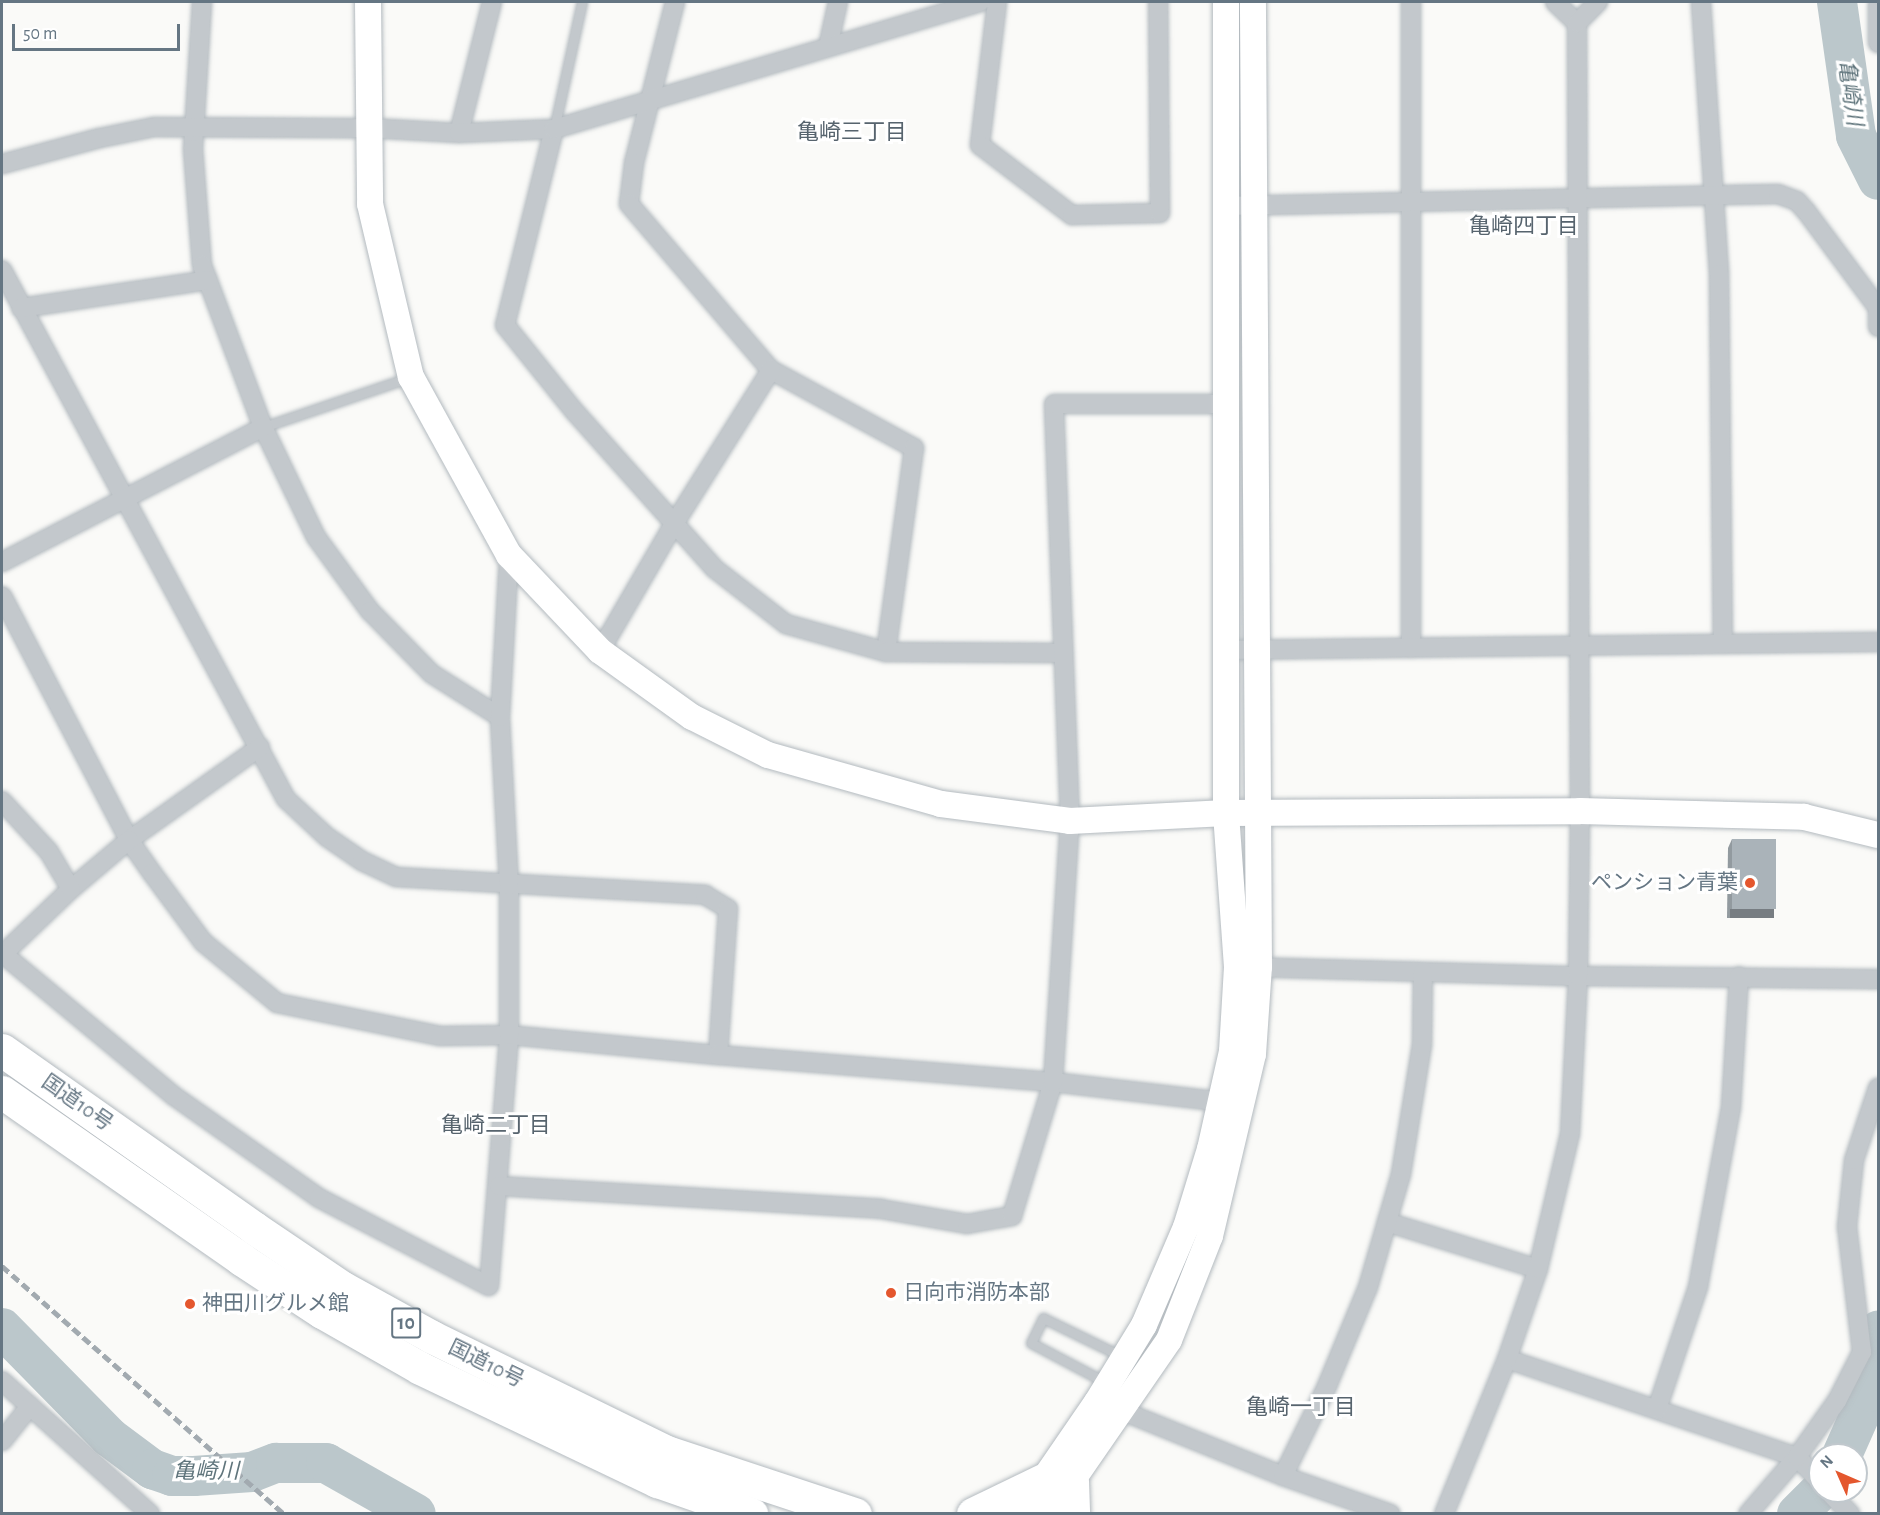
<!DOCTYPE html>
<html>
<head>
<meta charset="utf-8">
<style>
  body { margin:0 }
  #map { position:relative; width:1880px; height:1515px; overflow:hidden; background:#fafaf8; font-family:"Alegreya Sans","Noto Sans JP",sans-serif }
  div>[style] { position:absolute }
  .river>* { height:40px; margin:-20px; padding:0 20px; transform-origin:20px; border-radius:20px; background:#bbc7cb }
  .roads { filter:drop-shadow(0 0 2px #b3babf) drop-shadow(0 0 2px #b3babf) }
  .lane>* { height:9px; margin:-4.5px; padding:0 4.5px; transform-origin:4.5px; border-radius:4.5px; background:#c3c8cc }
  .street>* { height:18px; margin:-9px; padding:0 9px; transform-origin:9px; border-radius:9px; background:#c3c8cc }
  .secondary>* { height:26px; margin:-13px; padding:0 13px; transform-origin:13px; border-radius:13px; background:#fff }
  .highway>* { height:33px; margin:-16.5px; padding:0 16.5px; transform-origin:16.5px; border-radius:16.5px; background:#fff }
  .rail>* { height:4.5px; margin-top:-2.25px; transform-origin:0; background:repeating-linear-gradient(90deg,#a2aab0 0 9px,transparent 0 13.5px) }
  .wall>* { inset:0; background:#929a9f }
  .shaded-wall>* { inset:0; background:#777d82; transform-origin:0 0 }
  .building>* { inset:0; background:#aab3b9; transform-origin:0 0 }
  .dots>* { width:16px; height:16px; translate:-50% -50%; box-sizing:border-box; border:3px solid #fff; border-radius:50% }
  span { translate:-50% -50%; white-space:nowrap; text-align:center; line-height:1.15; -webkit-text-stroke:6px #fff; paint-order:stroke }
  .shield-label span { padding:2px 4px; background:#fff; border:2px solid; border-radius:4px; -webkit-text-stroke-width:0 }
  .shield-label { font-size:20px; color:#657683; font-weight:700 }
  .poi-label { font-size:21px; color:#657683 }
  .right { translate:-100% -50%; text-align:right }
  .left { translate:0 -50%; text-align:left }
  .street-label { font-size:21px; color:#657683 }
  .water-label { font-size:22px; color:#60757c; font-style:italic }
  .neighbourhood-label { font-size:22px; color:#57646e }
  .frame { position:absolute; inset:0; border:3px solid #657683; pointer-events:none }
  .north { position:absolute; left:1808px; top:1443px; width:60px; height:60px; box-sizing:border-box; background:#fff; border:2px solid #c1c8cd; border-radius:50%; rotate:315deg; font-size:16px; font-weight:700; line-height:24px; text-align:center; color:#657683 }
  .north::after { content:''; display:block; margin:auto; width:21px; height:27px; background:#e4572e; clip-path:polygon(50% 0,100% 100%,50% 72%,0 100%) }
  .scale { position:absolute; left:12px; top:24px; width:168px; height:27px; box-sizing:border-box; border:3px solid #657683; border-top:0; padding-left:8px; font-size:18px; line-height:21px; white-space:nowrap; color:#657683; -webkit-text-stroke:4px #fff; paint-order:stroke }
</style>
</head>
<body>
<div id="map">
  <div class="river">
    <i style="left:1837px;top:2px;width:135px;rotate:81.9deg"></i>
    <i style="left:1856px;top:136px;width:49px;rotate:63.4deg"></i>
    <i style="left:2px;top:1328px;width:153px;rotate:45.5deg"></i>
    <i style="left:109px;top:1437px;width:54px;rotate:36.7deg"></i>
    <i style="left:152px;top:1469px;width:21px;rotate:19deg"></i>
    <i style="left:172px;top:1476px;width:22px"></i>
    <i style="left:194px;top:1476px;width:58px;rotate:-3.9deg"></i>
    <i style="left:252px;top:1472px;width:26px;rotate:-21deg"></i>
    <i style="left:276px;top:1463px;width:50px"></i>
    <i style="left:326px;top:1463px;width:103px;rotate:29.5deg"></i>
    <i style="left:1842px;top:1455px;width:69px;rotate:-66deg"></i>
    <i style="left:1870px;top:1392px;width:62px;rotate:-82.5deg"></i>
    <i style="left:1797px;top:1514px;width:33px;rotate:-45deg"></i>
  </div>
  <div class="roads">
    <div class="lane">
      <i style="left:554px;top:129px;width:130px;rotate:-77.6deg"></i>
      <i style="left:263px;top:427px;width:156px;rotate:-18.7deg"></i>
      <i style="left:1107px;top:1383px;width:86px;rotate:-152.2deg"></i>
      <i style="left:1031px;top:1343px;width:28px;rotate:-64deg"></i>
      <i style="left:1043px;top:1318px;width:89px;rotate:26deg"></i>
    </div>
    <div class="street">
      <i style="left:202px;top:2px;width:147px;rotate:93.5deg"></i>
      <i style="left:193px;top:149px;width:116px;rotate:85.6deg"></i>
      <i style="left:202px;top:265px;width:173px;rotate:69.4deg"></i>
      <i style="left:263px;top:427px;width:122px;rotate:64.3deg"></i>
      <i style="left:316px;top:537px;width:92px;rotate:53.9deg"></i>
      <i style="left:370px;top:611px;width:88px;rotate:45.5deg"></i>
      <i style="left:432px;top:674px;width:80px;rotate:32.3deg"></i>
      <i style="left:675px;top:2px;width:166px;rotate:104.3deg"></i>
      <i style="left:634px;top:163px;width:41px;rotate:97deg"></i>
      <i style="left:629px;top:204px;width:218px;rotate:49.5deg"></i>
      <i style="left:771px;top:370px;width:163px;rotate:28.6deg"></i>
      <i style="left:914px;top:448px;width:206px;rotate:97.8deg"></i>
      <i style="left:997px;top:2px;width:144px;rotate:96.8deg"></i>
      <i style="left:980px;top:145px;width:116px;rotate:37.3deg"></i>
      <i style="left:1072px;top:215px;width:88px;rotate:-1.3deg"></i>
      <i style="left:1160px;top:213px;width:211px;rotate:-90.5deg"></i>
      <i style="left:1411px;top:2px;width:646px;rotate:90deg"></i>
      <i style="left:1555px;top:2px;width:30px;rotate:44deg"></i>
      <i style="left:1701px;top:2px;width:273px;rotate:86.2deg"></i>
      <i style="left:1719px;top:274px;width:370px;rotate:89.4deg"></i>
      <i style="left:1878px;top:4px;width:39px;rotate:90deg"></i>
      <i style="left:828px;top:47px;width:46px;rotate:-77.5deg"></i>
      <i style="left:554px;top:129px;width:202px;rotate:104deg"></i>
      <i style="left:505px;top:325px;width:112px;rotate:51.2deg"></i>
      <i style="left:575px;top:412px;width:210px;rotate:48.3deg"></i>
      <i style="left:715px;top:569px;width:90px;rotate:37.8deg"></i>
      <i style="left:786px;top:624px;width:104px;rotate:15.6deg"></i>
      <i style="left:886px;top:652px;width:176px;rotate:0.3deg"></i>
      <i style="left:459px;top:133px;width:135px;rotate:-75.9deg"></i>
      <i style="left:2px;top:164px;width:101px;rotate:-14.9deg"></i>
      <i style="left:100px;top:138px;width:55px;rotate:-11.5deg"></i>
      <i style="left:154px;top:127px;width:215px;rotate:0.3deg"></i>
      <i style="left:369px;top:128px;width:90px;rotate:3.2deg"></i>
      <i style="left:459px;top:133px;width:95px;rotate:-2.4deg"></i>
      <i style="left:554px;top:129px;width:445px;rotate:-16.6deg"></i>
      <i style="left:1227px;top:206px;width:551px;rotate:-1.25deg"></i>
      <i style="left:1778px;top:194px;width:20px;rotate:20deg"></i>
      <i style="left:1797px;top:201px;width:13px;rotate:48deg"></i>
      <i style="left:1806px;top:211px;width:121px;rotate:53.4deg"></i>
      <i style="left:1878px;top:308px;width:19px;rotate:90deg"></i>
      <i style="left:2px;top:270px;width:600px;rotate:61.77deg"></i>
      <i style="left:286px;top:799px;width:56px;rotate:42.8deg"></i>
      <i style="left:327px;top:837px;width:42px;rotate:34.4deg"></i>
      <i style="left:362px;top:861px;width:38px;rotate:25deg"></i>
      <i style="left:396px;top:877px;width:310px;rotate:3.3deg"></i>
      <i style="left:705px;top:895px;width:27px;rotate:31deg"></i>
      <i style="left:728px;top:909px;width:146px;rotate:93.9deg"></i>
      <i style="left:21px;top:308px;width:189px;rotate:-8.5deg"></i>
      <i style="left:2px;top:562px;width:294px;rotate:-27.3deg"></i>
      <i style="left:2px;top:596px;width:275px;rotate:62.5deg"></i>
      <i style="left:129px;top:840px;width:40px;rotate:55.1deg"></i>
      <i style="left:152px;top:873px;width:86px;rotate:53.5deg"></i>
      <i style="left:203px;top:942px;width:96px;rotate:39.5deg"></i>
      <i style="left:277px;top:1003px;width:166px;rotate:11.4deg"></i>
      <i style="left:440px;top:1036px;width:69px;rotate:-0.8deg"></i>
      <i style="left:509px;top:1035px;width:210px;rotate:5.5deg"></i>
      <i style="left:718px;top:1055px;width:336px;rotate:4.6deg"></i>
      <i style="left:1053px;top:1082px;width:180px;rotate:6.7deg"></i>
      <i style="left:1226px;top:650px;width:652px;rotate:-0.7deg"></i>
      <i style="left:600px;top:651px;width:147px;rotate:-59.8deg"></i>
      <i style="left:674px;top:524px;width:182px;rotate:-57.8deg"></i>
      <i style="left:260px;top:747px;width:161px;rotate:144.6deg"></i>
      <i style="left:129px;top:840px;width:76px;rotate:139.8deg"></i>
      <i style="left:71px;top:889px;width:94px;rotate:136.3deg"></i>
      <i style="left:3px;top:954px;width:222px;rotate:39.7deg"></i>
      <i style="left:174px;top:1096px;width:177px;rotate:35.1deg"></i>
      <i style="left:319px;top:1198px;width:191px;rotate:27.4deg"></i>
      <i style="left:489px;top:1286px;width:252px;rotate:-85.4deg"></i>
      <i style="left:509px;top:1035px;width:150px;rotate:-90deg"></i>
      <i style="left:509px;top:885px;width:168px;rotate:-93.1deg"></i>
      <i style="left:500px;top:717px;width:162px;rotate:-86.8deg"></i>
      <i style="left:2px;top:801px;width:69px;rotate:47.3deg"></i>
      <i style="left:49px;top:852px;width:43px;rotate:59.3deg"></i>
      <i style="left:1247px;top:967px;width:331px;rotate:1.6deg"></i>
      <i style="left:1578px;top:976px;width:300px;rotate:0.6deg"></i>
      <i style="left:499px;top:1186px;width:383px;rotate:3.4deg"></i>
      <i style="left:881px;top:1209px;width:87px;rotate:9.9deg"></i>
      <i style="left:967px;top:1224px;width:46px;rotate:-10.1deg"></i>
      <i style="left:1012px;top:1216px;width:140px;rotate:-73deg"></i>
      <i style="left:1053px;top:1082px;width:262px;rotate:-86.3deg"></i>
      <i style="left:1070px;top:821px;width:417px;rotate:-92.2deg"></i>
      <i style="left:1054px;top:404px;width:174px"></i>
      <i style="left:1387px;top:1222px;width:158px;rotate:17.3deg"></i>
      <i style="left:1507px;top:1359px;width:306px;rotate:18.7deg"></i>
      <i style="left:1797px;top:1457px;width:34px;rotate:47deg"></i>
      <i style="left:2px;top:1381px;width:199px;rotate:41.9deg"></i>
      <i style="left:1110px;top:1406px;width:187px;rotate:22deg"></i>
      <i style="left:1283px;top:1476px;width:114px;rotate:19.4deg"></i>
      <i style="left:1657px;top:1409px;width:129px;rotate:-71.4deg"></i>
      <i style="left:1698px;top:1287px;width:183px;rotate:-79.6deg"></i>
      <i style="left:1731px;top:1107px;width:131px;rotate:-86.5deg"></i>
      <i style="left:2px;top:1441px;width:45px;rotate:-51.3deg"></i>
      <i style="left:1283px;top:1476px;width:100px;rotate:-63.9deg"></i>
      <i style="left:1327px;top:1386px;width:107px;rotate:-67.5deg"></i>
      <i style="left:1368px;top:1287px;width:118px;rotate:-73.7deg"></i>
      <i style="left:1401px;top:1174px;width:132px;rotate:-80.8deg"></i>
      <i style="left:1422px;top:1044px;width:72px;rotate:-89.2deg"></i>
      <i style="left:1828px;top:1491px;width:32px;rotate:46deg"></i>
      <i style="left:1444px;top:1514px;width:167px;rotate:-67.9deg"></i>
      <i style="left:1507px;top:1359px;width:95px;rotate:-71deg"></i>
      <i style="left:1538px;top:1269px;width:139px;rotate:-76.7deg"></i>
      <i style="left:1570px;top:1134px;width:158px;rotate:-87.1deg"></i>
      <i style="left:1578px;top:976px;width:165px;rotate:-89.3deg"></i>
      <i style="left:1580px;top:811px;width:788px;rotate:-90.22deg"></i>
      <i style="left:1577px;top:23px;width:30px;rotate:-45deg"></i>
      <i style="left:1748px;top:1514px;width:75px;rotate:-49.3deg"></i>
      <i style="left:1797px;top:1457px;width:69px;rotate:-54.5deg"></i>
      <i style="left:1837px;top:1401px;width:55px;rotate:-63deg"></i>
      <i style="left:1862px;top:1352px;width:126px;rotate:-96.8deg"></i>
      <i style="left:1847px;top:1227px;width:67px;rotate:-84deg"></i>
      <i style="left:1854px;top:1160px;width:76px;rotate:-71.6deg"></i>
    </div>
    <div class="secondary">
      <i style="left:368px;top:2px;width:202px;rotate:89.4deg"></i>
      <i style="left:370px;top:204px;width:178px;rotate:76.7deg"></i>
      <i style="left:411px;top:377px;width:203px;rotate:61.2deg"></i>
      <i style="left:509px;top:555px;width:132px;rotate:46.5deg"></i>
      <i style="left:600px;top:651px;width:113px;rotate:35.7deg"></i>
      <i style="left:692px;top:717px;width:85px;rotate:26.6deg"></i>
      <i style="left:768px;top:755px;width:180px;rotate:15.8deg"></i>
      <i style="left:941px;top:804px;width:130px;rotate:7.5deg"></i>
      <i style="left:1070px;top:821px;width:156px;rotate:-2.9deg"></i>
      <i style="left:1226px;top:813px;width:354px;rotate:-0.3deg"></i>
      <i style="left:1580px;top:811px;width:224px;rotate:1.5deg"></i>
      <i style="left:1804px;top:817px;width:76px;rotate:13.7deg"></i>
      <i style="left:1020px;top:1514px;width:136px;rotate:-55.5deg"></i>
      <i style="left:1097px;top:1402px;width:90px;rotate:-58.6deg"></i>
      <i style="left:1144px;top:1325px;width:107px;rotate:-66.8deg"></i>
      <i style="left:1186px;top:1227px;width:82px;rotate:-72.9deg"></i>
      <i style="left:1210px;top:1149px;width:100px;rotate:-77.3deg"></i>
      <i style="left:1232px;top:1051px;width:84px;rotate:-86.6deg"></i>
      <i style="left:1237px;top:967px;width:154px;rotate:-94.1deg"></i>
      <i style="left:1226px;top:813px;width:811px;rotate:-90deg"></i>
      <i style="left:1049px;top:1514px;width:211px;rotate:-55.4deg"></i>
      <i style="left:1169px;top:1340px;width:112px;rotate:-68.5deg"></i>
      <i style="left:1210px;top:1236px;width:187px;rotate:-76.7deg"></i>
      <i style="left:1253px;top:1054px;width:87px;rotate:-86.1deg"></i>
      <i style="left:1259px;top:967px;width:965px;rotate:-90.36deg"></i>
    </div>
    <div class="highway">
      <i style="left:2px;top:1050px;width:309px;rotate:35.2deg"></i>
      <i style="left:254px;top:1228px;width:107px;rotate:34deg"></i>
      <i style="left:343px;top:1288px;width:102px;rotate:28.8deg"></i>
      <i style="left:432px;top:1337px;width:262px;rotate:26.1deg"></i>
      <i style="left:667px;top:1452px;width:198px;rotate:18.3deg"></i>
      <i style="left:2px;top:1092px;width:292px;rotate:34.9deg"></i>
      <i style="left:241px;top:1259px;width:97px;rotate:33.2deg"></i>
      <i style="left:322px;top:1312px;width:113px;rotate:29.7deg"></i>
      <i style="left:420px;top:1368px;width:263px;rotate:25.5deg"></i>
      <i style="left:657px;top:1481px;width:100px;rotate:19.3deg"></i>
      <i style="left:1072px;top:1481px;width:33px;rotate:88deg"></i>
      <i style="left:973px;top:1514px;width:78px;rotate:-25.9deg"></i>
    </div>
  </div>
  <div class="rail">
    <i style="left:2px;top:1266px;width:376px;rotate:41.3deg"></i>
  </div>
  <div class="wall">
    <i style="clip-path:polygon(1732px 839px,1774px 909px,1771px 918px,1727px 918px,1728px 848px)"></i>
  </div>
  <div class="shaded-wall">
    <i style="left:1730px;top:909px;width:44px;height:9px"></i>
  </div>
  <div class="building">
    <i style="left:1732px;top:839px;width:44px;height:70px"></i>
  </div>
  <div class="dots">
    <i style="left:1750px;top:883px;background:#e4572e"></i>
    <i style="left:891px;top:1293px;background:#e4572e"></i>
    <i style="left:190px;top:1304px;background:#e4572e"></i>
  </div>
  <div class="shield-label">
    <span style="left:406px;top:1323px">10</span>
  </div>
  <div class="poi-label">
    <span class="right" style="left:1738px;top:883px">ペンション青葉</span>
    <span class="left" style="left:903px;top:1293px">日向市消防本部</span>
    <span class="left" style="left:202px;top:1304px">神田川グルメ館</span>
  </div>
  <div class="street-label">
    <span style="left:77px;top:1103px;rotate:35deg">国道10号</span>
    <span style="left:486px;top:1364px;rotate:26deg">国道10号</span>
  </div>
  <div class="water-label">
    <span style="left:1850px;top:93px;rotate:82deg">亀崎川</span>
    <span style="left:206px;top:1472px">亀崎川</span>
  </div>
  <div class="neighbourhood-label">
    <span style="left:852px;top:133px">亀崎三丁目</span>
    <span style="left:1524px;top:227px">亀崎四丁目</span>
    <span style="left:496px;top:1126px">亀崎二丁目</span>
    <span style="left:1301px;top:1408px">亀崎一丁目</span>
  </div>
  <div class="frame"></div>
  <div class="north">N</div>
  <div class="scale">50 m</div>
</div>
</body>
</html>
